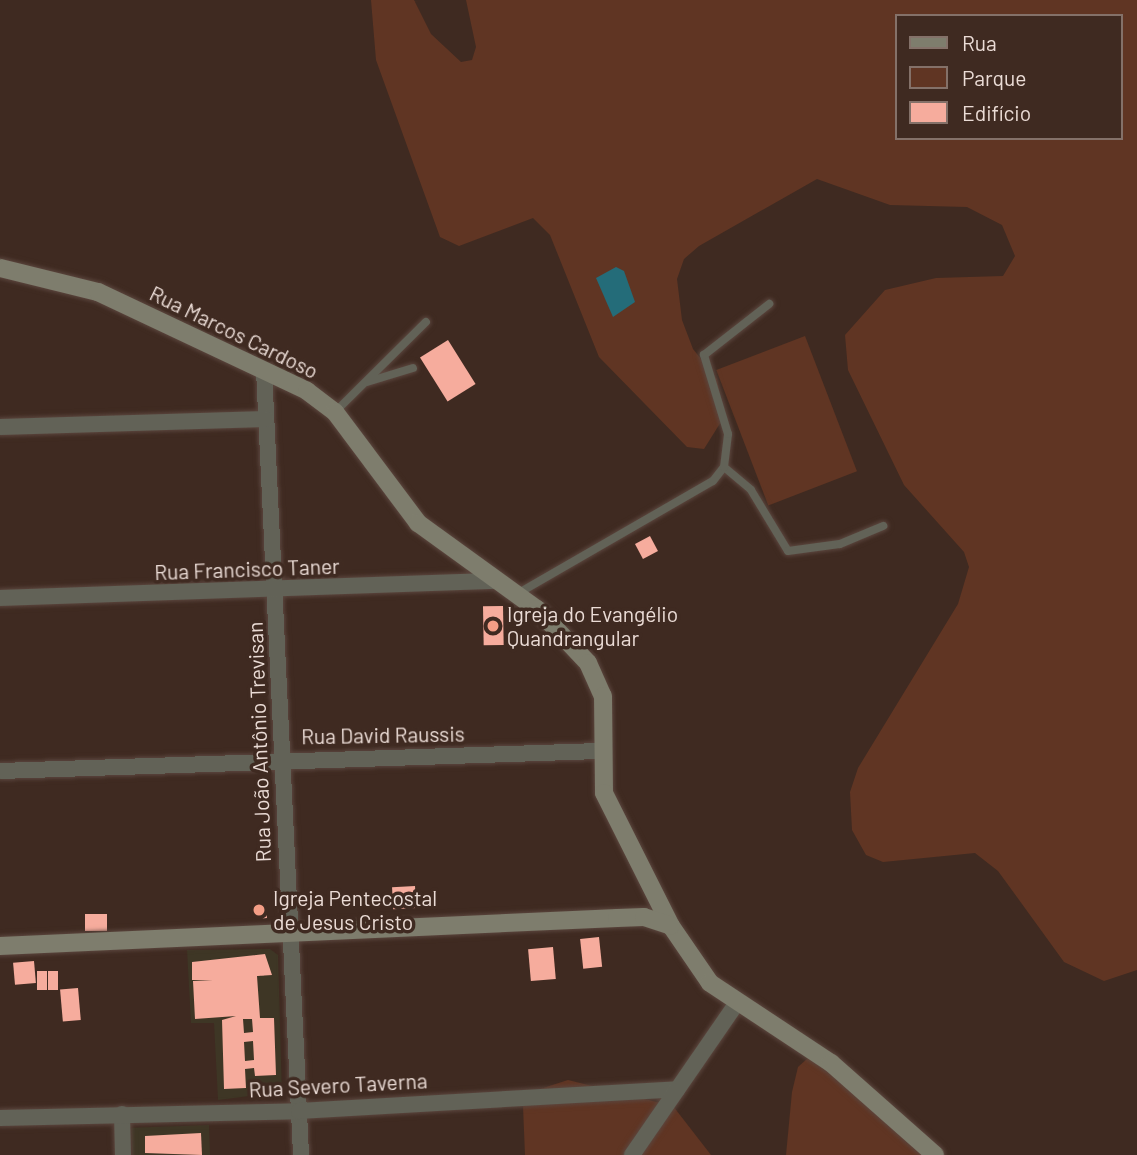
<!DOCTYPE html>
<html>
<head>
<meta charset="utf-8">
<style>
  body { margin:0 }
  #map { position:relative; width:1137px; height:1155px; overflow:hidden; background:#3f2a21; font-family:Barlow,sans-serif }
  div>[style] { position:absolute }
  .education>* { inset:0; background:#3e3625; transform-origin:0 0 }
  .green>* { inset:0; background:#603523; transform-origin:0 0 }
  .water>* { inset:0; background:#246c79 }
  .building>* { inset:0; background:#f6ac9d; transform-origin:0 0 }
  .roads { filter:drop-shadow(0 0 2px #5b463e) drop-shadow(0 0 2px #5b463e) }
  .lane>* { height:8px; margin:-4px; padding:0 4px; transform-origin:4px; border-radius:4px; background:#626257 }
  .street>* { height:16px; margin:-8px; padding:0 8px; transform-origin:8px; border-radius:8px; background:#626257 }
  .secondary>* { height:18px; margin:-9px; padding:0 9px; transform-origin:9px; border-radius:9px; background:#7e7d6d }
  .dots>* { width:19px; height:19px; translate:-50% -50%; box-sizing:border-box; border:4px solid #3f2a21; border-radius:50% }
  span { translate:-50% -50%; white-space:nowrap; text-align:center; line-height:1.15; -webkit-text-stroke:7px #3f2a21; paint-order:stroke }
  .street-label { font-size:21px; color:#ebdcd6 }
  .poi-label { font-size:21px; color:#ebdcd6 }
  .left { translate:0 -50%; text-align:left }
  .legend { position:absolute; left:895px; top:14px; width:228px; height:126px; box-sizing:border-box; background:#3f2a21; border:2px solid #847169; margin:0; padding:9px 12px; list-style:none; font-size:21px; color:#ebdcd6 }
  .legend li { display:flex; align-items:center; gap:14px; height:35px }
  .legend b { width:35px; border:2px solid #847169 }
</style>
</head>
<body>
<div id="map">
  <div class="education">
    <i style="clip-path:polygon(270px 949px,278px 955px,282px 1092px,218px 1100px,214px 1023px,191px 1023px,187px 950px)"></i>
    <i style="left:209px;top:1125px;width:30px;height:78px;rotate:88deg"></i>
  </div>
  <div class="green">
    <i style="clip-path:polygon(evenodd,371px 0,414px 0,431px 34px,461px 62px,472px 60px,476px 47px,466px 0,1137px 0,1137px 970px,1104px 981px,1064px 962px,998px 871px,975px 853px,883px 862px,866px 855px,852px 830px,850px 792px,858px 768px,958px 604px,969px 567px,964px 552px,904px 485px,848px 370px,845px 335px,885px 290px,936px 278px,1003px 276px,1015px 256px,1002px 225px,967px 207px,890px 205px,817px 179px,699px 246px,684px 259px,677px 279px,682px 320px,693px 349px,717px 379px,724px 417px,704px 449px,687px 447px,599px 357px,550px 235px,533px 218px,459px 246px,440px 237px,376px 60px,371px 0,897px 16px,1121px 16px,1121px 138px,897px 138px,897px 16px)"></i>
    <i style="left:805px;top:336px;width:145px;height:95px;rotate:69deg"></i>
    <i style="clip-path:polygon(809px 1057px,938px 1155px,786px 1155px,792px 1092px,798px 1067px)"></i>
    <i style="clip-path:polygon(568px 1080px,673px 1106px,711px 1155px,525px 1155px,523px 1106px,534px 1091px)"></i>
  </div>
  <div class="water">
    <i style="clip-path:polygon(616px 267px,624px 271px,635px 302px,613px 317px,596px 278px)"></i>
  </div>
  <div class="building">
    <i style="left:448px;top:340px;width:52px;height:33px;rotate:58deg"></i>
    <i style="left:650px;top:536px;width:17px;height:17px;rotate:62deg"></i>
    <i style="left:503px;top:606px;width:39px;height:20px;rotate:89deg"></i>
    <i style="left:415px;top:886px;width:22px;height:23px;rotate:87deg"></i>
    <i style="clip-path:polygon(265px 905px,267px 918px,257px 919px,252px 907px)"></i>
    <i style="left:107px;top:914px;width:17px;height:22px;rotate:90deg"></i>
    <i style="left:599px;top:937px;width:30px;height:19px;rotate:84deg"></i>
    <i style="left:553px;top:947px;width:32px;height:25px;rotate:85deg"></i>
    <i style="clip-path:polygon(evenodd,265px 954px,272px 975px,257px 976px,260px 1018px,274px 1018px,276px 1075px,255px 1076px,254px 1068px,245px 1069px,246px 1088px,224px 1089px,222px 1020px,236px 1016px,195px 1019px,193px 981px,213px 980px,192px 980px,192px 962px,265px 954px,243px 1019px,252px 1019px,253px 1032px,244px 1033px,243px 1019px,265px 954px,253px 1041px,254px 1060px,245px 1061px,244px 1042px,253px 1041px)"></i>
    <i style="left:34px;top:961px;width:22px;height:21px;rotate:85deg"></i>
    <i style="left:37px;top:971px;width:10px;height:19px"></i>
    <i style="left:48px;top:971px;width:10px;height:19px"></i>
    <i style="left:78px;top:988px;width:32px;height:18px;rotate:85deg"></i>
    <i style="clip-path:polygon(201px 1133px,202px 1155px,145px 1153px,145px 1136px)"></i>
  </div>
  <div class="roads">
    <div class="lane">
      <i style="left:367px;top:382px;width:48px;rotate:-16.9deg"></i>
      <i style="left:335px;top:412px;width:128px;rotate:-44.7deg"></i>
      <i style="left:724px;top:467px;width:35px;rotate:40deg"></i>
      <i style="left:751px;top:490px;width:71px;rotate:58.8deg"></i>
      <i style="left:788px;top:551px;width:52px;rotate:-7.7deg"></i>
      <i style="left:840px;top:544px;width:47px;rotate:-22.7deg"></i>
      <i style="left:517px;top:594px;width:226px;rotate:-30deg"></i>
      <i style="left:713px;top:481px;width:18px;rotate:-52deg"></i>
      <i style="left:724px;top:467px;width:33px;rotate:-83deg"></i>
      <i style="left:728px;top:434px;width:83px;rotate:-106.9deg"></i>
      <i style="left:704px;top:355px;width:83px;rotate:-38.1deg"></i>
    </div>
    <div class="street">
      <i style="left:264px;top:370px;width:786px;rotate:87.3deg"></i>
      <i style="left:0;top:427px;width:266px;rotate:-1.7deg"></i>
      <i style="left:0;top:598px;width:496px;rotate:-2deg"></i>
      <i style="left:0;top:771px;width:600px;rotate:-1.91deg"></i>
      <i style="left:122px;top:1114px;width:41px;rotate:88.6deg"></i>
      <i style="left:0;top:1118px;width:299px;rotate:-1.3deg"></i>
      <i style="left:299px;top:1111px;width:379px;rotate:-3.3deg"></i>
      <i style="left:632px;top:1155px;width:185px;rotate:-55.4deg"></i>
    </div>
    <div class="secondary">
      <i style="left:0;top:268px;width:101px;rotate:13.8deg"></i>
      <i style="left:98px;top:292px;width:231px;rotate:25.3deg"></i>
      <i style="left:307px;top:391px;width:35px;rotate:37deg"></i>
      <i style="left:335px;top:412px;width:139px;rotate:53.2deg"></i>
      <i style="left:418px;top:523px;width:147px;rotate:35.9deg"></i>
      <i style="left:537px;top:609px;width:74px;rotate:46.6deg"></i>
      <i style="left:588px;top:663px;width:36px;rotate:66deg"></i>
      <i style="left:603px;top:696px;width:97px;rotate:89.4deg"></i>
      <i style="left:604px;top:793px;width:149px;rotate:63.3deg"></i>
      <i style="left:671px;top:926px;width:69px;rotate:55.6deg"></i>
      <i style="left:710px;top:983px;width:145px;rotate:33.5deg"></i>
      <i style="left:831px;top:1063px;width:139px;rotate:41.5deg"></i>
      <i style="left:0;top:946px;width:618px;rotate:-2.6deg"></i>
      <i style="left:617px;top:918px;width:27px;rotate:-2deg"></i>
      <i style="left:644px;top:917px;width:28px;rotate:18deg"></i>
    </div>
  </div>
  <div class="dots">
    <i style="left:493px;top:626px;background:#f49e86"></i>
    <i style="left:259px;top:910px;background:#f49e86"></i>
  </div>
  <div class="street-label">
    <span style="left:234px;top:332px;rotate:26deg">Rua Marcos Cardoso</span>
    <span style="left:247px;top:569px;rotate:-2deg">Rua Francisco Taner</span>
    <span style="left:383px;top:735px;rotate:-1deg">Rua David Raussis</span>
    <span style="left:259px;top:742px;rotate:-92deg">Rua João Antônio Trevisan</span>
    <span style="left:338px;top:1085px;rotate:-3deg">Rua Severo Taverna</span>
  </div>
  <div class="poi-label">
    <span class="left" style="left:507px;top:626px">Igreja do Evangélio<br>Quandrangular</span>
    <span class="left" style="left:273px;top:910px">Igreja Pentecostal<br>de Jesus Cristo</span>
  </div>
  <ul class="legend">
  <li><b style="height:9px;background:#7e7d6d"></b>Rua</li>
  <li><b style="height:19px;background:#603523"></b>Parque</li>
  <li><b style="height:19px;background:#f6ac9d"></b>Edifício</li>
  </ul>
</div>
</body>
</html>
